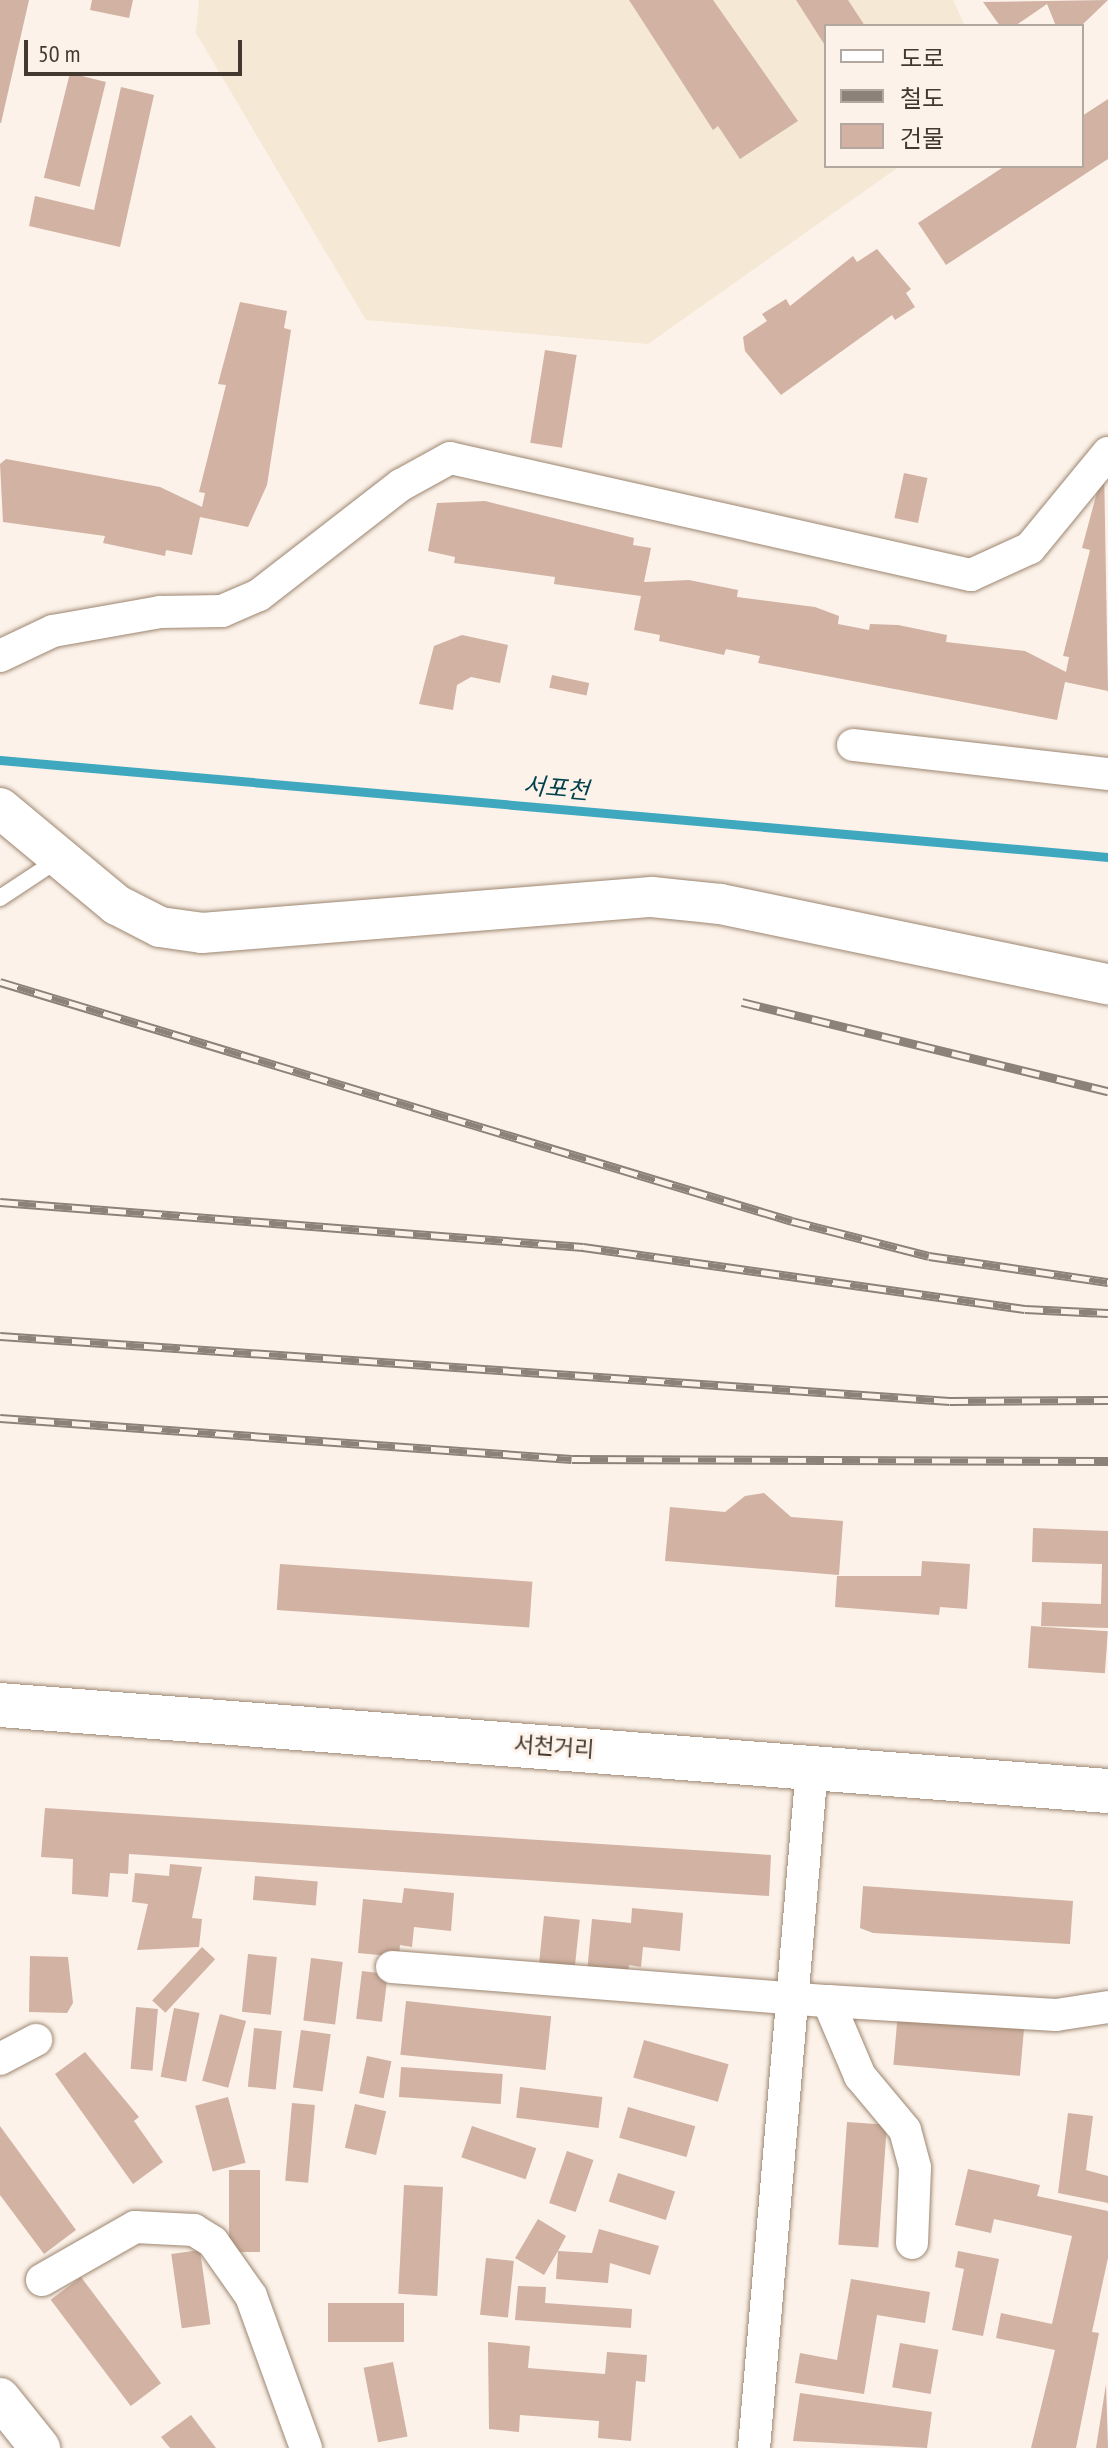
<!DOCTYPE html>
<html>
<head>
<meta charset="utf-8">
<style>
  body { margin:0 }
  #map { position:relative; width:1108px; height:2448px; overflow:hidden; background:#fcf2e9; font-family:"PT Sans Narrow","Noto Sans KR",sans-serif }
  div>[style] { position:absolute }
  .education>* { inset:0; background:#f5e8d4 }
  .stream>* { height:9px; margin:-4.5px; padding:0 4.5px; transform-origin:4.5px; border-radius:4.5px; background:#3fa8be }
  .building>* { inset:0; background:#d1b2a3; transform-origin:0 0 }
  .roads { filter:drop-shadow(0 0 2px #9d8671) drop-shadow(0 0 2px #9d8671) }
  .service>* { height:16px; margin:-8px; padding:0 8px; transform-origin:8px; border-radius:8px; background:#fff }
  .minor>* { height:32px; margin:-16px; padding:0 16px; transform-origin:16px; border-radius:16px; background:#fff }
  .tertiary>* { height:40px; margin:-20px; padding:0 20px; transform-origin:20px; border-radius:20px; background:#fff }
  .primary>* { height:44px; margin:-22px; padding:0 22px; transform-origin:22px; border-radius:22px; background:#fff }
  .rail>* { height:9px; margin-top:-4.5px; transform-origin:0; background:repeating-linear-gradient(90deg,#fcf2e9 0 18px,#8c8279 0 36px); box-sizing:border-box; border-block:2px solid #8c8279 }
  span { translate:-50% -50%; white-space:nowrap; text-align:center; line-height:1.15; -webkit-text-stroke:6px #fcf2e9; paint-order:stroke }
  .street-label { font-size:22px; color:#43392f }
  .water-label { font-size:24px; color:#00414d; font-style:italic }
  .legend { position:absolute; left:824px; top:24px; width:260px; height:144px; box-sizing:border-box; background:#fcf2e9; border:2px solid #b2a89f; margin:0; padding:10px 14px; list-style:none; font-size:24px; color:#43392f }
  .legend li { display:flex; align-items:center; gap:16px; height:40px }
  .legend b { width:40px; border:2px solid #b2a89f }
  .scale { position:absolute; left:24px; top:40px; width:218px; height:36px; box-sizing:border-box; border:4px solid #43392f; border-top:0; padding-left:10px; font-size:24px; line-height:28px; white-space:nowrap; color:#43392f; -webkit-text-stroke:6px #fcf2e9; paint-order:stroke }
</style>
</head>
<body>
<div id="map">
  <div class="education">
    <i style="clip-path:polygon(199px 0,953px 0,965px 26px,826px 26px,826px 166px,900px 166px,648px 344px,366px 320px,196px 33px)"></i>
  </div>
  <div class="stream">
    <i style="left:0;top:760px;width:1112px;rotate:5deg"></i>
  </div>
  <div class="building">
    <i style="clip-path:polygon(0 0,29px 0,1px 123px,0 123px)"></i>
    <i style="clip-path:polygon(92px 0,133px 0,129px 18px,90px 10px)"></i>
    <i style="clip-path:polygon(629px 0,713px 0,798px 121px,740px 159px,718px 126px,713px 130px)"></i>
    <i style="clip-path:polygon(796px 0,848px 0,865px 26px,826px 26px,826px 47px)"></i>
    <i style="clip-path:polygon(1108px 0,1081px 26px,1056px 26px,1047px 4px,1015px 26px,1000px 26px,983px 2px)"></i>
    <i style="left:70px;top:73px;width:37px;height:108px;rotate:14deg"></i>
    <i style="clip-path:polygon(121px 87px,154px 95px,120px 247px,29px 226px,35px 196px,94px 210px)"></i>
    <i style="clip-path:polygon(1108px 99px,1108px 159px,946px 265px,918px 223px,1005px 166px,1082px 166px,1082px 116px)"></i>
    <i style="clip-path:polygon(877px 249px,911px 289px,906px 293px,915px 307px,895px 320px,892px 315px,781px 395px,745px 351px,743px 337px,767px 321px,762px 314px,786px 299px,790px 306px,853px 256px,857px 262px)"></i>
    <i style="clip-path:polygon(240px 302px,287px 311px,284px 328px,291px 330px,267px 485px,248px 527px,200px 517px,192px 555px,166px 550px,165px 556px,103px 543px,105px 536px,3px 522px,0 464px,6px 459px,160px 487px,202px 507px,205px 493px,199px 492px,226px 385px,218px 384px)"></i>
    <i style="left:545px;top:350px;width:32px;height:94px;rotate:9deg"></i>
    <i style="clip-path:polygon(1104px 466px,1108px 691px,1065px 682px,1057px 720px,758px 663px,760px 656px,726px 649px,724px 655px,659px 641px,660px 635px,634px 630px,641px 596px,554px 584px,555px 577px,454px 563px,455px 557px,428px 551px,437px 503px,485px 501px,634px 538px,633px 545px,651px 548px,644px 582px,689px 580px,738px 590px,737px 597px,815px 607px,839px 616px,838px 624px,869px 630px,870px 624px,898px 625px,947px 635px,946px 642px,1025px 651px,1066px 672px,1069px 657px,1063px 656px,1090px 550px,1082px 548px)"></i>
    <i style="left:904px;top:473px;width:24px;height:46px;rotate:12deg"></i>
    <i style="clip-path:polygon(462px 635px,508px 645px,500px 683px,471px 677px,457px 685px,453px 710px,419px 704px,434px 646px)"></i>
    <i style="left:552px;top:675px;width:38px;height:13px;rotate:12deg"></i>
    <i style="clip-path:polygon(764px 1493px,791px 1517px,843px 1521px,839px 1575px,665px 1561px,670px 1507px,725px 1512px,745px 1496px)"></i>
    <i style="clip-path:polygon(1033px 1528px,1108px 1531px,1108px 1628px,1041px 1626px,1042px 1602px,1101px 1604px,1102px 1564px,1032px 1562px)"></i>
    <i style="clip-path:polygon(922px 1561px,970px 1564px,967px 1609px,940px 1607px,939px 1615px,835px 1607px,837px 1576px,921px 1576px)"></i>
    <i style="left:280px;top:1564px;width:253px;height:46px;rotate:4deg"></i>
    <i style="left:1031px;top:1626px;width:77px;height:42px;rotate:4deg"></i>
    <i style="clip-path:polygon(45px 1808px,771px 1855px,769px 1896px,129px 1854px,128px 1874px,110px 1873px,108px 1897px,72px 1894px,73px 1859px,41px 1857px)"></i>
    <i style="clip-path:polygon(170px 1864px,202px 1867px,192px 1918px,202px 1919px,199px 1947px,137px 1950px,148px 1904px,132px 1902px,135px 1873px,169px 1876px)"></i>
    <i style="left:255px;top:1876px;width:63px;height:24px;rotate:5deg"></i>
    <i style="clip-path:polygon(863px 1886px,1073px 1901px,1070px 1944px,873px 1933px,860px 1928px)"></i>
    <i style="clip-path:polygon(404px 1888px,454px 1893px,451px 1931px,414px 1927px,412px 1947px,400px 1945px,399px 1957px,358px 1953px,363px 1899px,402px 1903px)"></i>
    <i style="clip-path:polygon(632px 1908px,683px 1913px,680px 1951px,643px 1947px,641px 1967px,629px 1965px,628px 1977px,587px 1973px,592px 1919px,631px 1923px)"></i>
    <i style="left:544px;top:1916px;width:36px;height:49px;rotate:6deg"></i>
    <i style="left:202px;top:1947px;width:18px;height:73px;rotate:43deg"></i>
    <i style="left:248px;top:1954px;width:29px;height:58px;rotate:6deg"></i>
    <i style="clip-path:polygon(30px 1956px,68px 1957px,73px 2003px,67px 2013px,29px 2012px)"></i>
    <i style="left:311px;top:1958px;width:32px;height:63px;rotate:7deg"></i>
    <i style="left:362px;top:1971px;width:26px;height:48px;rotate:7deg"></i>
    <i style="left:406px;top:2001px;width:146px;height:54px;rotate:6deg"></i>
    <i style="left:136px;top:2007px;width:22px;height:62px;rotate:5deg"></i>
    <i style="left:174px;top:2008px;width:26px;height:70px;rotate:11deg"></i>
    <i style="left:898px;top:2012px;width:127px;height:53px;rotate:5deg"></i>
    <i style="left:220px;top:2014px;width:27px;height:69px;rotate:15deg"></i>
    <i style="left:254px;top:2028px;width:28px;height:59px;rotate:6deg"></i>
    <i style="left:301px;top:2030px;width:30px;height:58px;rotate:8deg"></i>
    <i style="left:644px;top:2040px;width:88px;height:39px;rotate:16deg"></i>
    <i style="clip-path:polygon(85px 2052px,139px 2117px,134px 2121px,163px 2162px,133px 2184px,55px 2074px)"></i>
    <i style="left:367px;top:2056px;width:25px;height:38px;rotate:12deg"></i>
    <i style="left:401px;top:2067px;width:102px;height:30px;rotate:4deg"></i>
    <i style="left:520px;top:2087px;width:83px;height:31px;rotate:7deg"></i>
    <i style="left:228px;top:2097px;width:68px;height:34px;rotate:75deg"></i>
    <i style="left:292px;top:2103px;width:23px;height:78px;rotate:5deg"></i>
    <i style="left:355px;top:2104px;width:32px;height:45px;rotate:13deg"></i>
    <i style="left:628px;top:2107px;width:70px;height:32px;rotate:16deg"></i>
    <i style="clip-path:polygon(1068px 2113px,1093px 2116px,1086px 2170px,1108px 2176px,1108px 2203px,1058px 2193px)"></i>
    <i style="left:847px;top:2122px;width:40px;height:123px;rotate:4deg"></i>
    <i style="clip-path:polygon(0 2126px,76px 2230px,44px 2254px,0 2195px)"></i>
    <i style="left:472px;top:2126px;width:68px;height:33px;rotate:19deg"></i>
    <i style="left:567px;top:2151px;width:28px;height:55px;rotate:19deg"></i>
    <i style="clip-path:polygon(968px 2169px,1040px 2185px,1037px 2196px,1108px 2211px,1108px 2258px,1092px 2332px,1099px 2333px,1076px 2448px,1031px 2448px,1055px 2350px,996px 2338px,1001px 2313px,1052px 2324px,1072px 2236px,994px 2219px,991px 2233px,955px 2225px)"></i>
    <i style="left:229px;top:2170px;width:31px;height:82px"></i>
    <i style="left:618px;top:2173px;width:60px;height:30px;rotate:18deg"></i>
    <i style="left:404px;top:2185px;width:39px;height:109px;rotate:3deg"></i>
    <i style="clip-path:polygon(538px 2219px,566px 2236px,558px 2251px,592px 2253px,599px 2229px,659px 2246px,650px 2275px,610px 2263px,608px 2283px,556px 2279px,558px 2251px,544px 2275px,515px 2258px)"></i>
    <i style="left:200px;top:2250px;width:75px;height:29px;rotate:82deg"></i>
    <i style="clip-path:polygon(958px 2251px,999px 2259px,983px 2336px,952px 2330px,964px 2269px,955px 2267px)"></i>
    <i style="left:486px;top:2258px;width:28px;height:57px;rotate:6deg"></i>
    <i style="left:81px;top:2277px;width:133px;height:38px;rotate:53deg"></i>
    <i style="clip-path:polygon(851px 2279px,930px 2292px,925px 2323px,877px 2315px,864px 2394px,795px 2383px,800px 2353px,837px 2360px)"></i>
    <i style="clip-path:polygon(518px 2286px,546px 2287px,545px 2303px,632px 2309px,631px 2328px,515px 2320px)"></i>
    <i style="left:328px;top:2303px;width:76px;height:39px"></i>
    <i style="clip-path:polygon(488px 2342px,530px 2346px,528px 2368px,605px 2374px,607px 2352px,647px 2355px,645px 2382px,636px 2381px,631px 2441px,598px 2438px,599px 2421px,520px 2415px,519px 2432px,489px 2429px)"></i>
    <i style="left:900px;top:2343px;width:39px;height:45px;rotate:10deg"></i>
    <i style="left:393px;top:2362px;width:76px;height:30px;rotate:79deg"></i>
    <i style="clip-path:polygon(1106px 2384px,1108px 2448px,1096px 2448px)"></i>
    <i style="clip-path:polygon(800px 2393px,932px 2412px,927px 2448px,793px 2441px)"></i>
    <i style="clip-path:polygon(191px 2415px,216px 2448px,170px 2448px,161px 2437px)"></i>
  </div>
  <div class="roads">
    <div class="service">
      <i style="left:0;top:898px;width:71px;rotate:-33.5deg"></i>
    </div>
    <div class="minor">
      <i style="left:0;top:656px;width:59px;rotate:-25.3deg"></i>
      <i style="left:53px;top:631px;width:109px;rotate:-10.1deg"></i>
      <i style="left:160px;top:612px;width:62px;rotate:-0.9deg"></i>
      <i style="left:222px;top:611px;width:40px;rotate:-23.4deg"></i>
      <i style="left:259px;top:595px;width:180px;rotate:-37.8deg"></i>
      <i style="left:401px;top:485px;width:56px;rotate:-28.9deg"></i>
      <i style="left:450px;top:458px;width:534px;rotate:12.66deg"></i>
      <i style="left:971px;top:575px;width:65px;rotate:-24.6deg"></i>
      <i style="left:1030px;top:548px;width:123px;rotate:-50.6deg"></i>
      <i style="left:853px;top:745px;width:257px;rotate:6.5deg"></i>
      <i style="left:392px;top:1967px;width:437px;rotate:4.5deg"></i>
      <i style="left:828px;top:2001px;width:82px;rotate:66.9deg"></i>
      <i style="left:860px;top:2076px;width:70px;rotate:50.2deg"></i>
      <i style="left:905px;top:2130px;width:39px;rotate:75deg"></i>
      <i style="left:915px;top:2168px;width:75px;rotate:92.3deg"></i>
      <i style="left:828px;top:2001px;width:228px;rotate:3.5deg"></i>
      <i style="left:1056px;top:2015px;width:53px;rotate:-8.7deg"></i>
      <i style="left:0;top:2059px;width:41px;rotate:-27.8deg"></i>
      <i style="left:42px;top:2280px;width:107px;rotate:-29.7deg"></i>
      <i style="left:135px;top:2227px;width:59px;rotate:2.9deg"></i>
      <i style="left:194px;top:2230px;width:22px;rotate:32deg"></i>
      <i style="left:213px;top:2242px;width:66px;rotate:54.9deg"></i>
      <i style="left:251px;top:2296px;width:162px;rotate:70.1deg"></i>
      <i style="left:754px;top:2448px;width:683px;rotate:-85.13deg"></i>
    </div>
    <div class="tertiary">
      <i style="left:0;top:808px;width:152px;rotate:39.7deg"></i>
      <i style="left:117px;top:905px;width:48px;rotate:27.1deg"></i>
      <i style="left:160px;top:927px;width:42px;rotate:8.1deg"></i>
      <i style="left:202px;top:933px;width:451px;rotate:-4.6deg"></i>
      <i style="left:652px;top:897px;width:68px;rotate:5.9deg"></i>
      <i style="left:720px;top:904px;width:396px;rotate:11.7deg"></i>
      <i style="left:0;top:2398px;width:64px;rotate:51.3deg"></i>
    </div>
    <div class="primary">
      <i style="left:0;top:1705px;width:1111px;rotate:4.44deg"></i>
    </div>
  </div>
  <div class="rail">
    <i style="left:0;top:982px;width:827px;rotate:16.79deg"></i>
    <i style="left:792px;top:1221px;width:141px;rotate:14.3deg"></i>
    <i style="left:929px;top:1256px;width:181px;rotate:8.3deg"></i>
    <i style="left:742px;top:1002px;width:377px;rotate:13.7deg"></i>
    <i style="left:0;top:1202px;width:585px;rotate:4.41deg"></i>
    <i style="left:583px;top:1247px;width:446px;rotate:8deg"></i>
    <i style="left:1025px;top:1309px;width:83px;rotate:2.8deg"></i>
    <i style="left:0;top:1336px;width:952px;rotate:3.91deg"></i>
    <i style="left:950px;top:1401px;width:158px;rotate:-0.4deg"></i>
    <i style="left:0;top:1418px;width:573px;rotate:4.1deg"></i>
    <i style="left:572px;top:1459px;width:536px;rotate:0.21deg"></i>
  </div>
  <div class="street-label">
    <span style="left:554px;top:1747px;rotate:4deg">서천거리</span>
  </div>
  <div class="water-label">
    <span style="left:556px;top:788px;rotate:5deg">서포천</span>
  </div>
  <ul class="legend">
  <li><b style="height:10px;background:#fff"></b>도로</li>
  <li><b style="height:10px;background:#8c8279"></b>철도</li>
  <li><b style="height:22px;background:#d1b2a3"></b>건물</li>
  </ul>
  <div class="scale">50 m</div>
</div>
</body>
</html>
